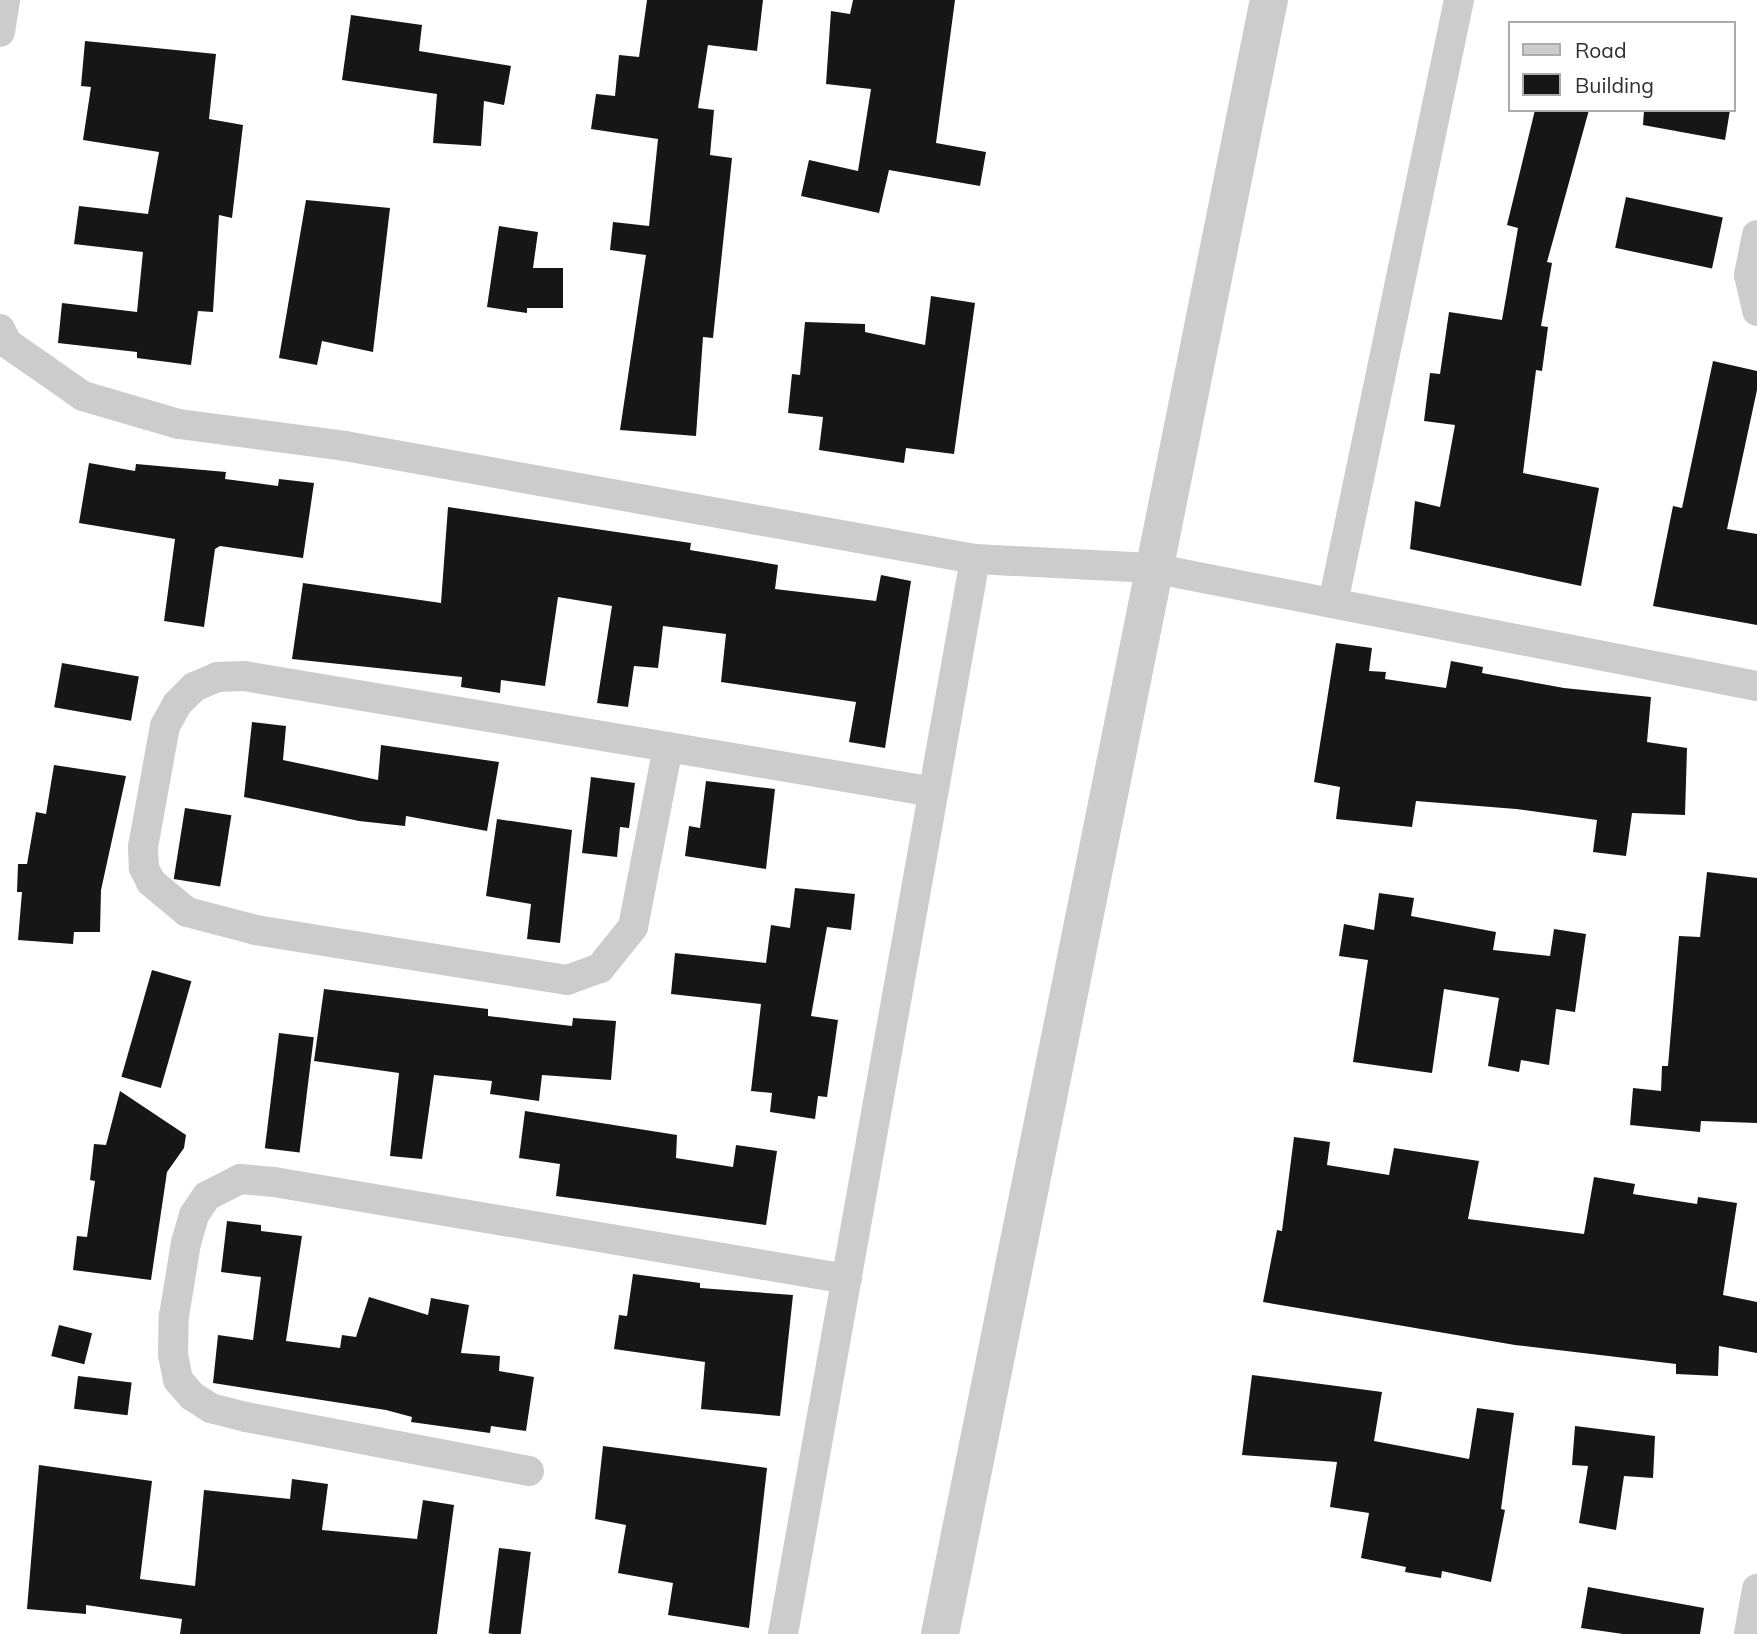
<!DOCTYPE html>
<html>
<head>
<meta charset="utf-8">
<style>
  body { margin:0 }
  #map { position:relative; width:1757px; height:1634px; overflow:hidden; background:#fff; font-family:Mulish,sans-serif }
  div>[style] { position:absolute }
  .building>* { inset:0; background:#161616; transform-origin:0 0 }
  .minor>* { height:30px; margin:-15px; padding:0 15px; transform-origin:15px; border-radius:15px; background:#ccc }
  .tertiary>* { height:38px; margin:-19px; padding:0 19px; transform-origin:19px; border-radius:19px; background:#ccc }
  span { translate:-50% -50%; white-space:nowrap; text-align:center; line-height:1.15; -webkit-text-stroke:7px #fff; paint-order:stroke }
  .legend { position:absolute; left:1508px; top:21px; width:228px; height:91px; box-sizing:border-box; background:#fff; border:2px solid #acacac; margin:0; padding:9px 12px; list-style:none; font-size:21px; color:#2f2f2f }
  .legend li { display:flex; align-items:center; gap:14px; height:35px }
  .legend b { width:35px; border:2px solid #acacac }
</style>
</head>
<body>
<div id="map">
  <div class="building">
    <i style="clip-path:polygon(647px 0,763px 0,757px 51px,708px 45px,698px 108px,714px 110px,710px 155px,732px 158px,713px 338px,703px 337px,696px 436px,620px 430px,646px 255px,610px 250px,613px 222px,649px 226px,658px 139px,591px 129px,596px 94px,615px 96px,619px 55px,639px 57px)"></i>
    <i style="clip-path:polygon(853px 0,955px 0,936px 143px,986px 152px,980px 186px,889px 170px,879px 213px,801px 196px,809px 160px,858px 171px,871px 89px,826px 84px,831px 11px,850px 14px)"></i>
    <i style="clip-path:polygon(351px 15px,422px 25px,419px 51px,511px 66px,504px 105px,484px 101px,481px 146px,433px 143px,437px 94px,342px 80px)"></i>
    <i style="clip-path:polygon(85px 41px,216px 54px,209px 119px,243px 125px,232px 218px,219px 215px,213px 312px,198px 311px,191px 365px,137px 358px,137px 352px,58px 343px,62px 303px,137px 312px,143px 252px,74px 244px,79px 206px,148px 214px,159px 152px,83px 140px,91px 87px,81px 86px)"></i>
    <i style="clip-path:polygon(1535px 110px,1589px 110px,1547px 262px,1552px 263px,1541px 326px,1548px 327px,1542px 371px,1536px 370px,1523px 473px,1599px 488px,1581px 586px,1410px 549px,1415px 501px,1440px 507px,1455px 425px,1424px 421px,1430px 373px,1440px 374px,1449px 312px,1502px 320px,1518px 228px,1507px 225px)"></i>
    <i style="clip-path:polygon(1644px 110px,1730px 110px,1725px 140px,1643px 125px)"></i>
    <i style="left:1626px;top:197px;width:99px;height:52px;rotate:12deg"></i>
    <i style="clip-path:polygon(306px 200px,390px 208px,373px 352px,322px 341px,317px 365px,279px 358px)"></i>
    <i style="clip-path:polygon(499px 226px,538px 232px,533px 268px,563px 268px,563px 308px,527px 308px,527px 313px,487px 307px)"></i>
    <i style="clip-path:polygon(931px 296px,975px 303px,954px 454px,906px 448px,904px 463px,819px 450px,823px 417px,788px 413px,792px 374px,800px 375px,805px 322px,865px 324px,865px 332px,925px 345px)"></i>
    <i style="clip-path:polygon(1713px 361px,1757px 371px,1757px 390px,1727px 529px,1757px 534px,1757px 625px,1653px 606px,1673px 506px,1682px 508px)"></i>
    <i style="clip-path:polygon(89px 463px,135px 471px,136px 464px,226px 472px,225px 479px,278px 486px,279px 479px,314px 483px,303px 558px,220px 546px,215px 549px,204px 627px,164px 621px,175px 539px,79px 523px)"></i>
    <i style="clip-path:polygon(448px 507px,691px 543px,690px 550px,778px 565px,775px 589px,876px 601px,881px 575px,911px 581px,885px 748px,849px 742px,856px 702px,721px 682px,726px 634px,663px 626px,658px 668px,634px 666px,628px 707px,597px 703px,612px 606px,558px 597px,545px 686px,501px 680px,500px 693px,461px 687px,462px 677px,292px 659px,303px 583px,441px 603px)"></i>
    <i style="clip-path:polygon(1336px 643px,1372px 648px,1369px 671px,1386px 672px,1385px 679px,1446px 688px,1451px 661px,1483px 667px,1482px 673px,1564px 688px,1651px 697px,1647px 742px,1687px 748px,1685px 815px,1632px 813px,1626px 856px,1593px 852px,1597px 820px,1516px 809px,1416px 801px,1412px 827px,1336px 819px,1340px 787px,1314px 782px)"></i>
    <i style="left:62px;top:663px;width:78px;height:45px;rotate:10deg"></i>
    <i style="clip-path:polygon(252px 722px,286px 726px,283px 760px,378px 780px,381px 745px,499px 762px,487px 831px,406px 816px,405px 826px,359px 821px,244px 797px)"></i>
    <i style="clip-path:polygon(54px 765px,126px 776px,101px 890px,100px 932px,74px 932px,73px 944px,18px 940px,22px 892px,17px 892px,18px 864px,27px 864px,36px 812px,46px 814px)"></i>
    <i style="clip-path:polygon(591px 777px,635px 783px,629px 828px,620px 827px,617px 857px,582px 853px)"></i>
    <i style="clip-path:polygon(706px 781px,775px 789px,766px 869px,685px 856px,689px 826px,700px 828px)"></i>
    <i style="left:185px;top:808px;width:47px;height:72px;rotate:9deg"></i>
    <i style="clip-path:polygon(497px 819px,572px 830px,560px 943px,527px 939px,531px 904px,486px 896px)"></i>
    <i style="clip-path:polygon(1707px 872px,1757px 878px,1757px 1123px,1701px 1121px,1700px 1132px,1630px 1125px,1633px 1088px,1661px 1091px,1662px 1066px,1668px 1066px,1679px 936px,1700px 937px)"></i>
    <i style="clip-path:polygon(795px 888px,855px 894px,851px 930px,827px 927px,811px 1016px,838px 1020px,827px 1097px,818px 1096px,815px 1119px,770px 1112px,772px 1093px,751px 1091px,761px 1004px,671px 994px,675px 953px,766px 963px,771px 925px,790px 928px)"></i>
    <i style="clip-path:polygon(1379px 893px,1414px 898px,1411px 916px,1496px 932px,1493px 950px,1550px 956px,1554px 929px,1586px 934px,1575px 1012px,1556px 1009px,1549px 1065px,1521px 1060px,1519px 1072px,1488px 1066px,1499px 998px,1444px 989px,1432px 1073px,1353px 1062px,1368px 960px,1339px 956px,1344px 924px,1374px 930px)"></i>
    <i style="left:152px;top:970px;width:41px;height:111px;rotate:16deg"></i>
    <i style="clip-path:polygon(324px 989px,488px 1009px,488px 1016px,572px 1026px,573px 1018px,616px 1021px,611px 1080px,542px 1075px,539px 1101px,490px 1094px,492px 1081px,434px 1075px,422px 1159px,390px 1156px,399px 1073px,314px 1061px)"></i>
    <i style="left:279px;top:1033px;width:35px;height:116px;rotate:7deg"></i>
    <i style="clip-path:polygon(120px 1091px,186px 1135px,184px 1148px,167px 1172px,151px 1280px,73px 1270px,77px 1236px,87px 1237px,95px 1181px,90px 1180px,94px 1144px,106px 1145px)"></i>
    <i style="clip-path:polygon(525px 1111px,677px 1135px,676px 1158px,733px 1167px,736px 1145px,777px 1151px,766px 1225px,556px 1196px,560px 1164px,519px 1158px)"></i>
    <i style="clip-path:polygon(1294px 1137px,1330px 1142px,1327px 1165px,1389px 1175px,1394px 1148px,1479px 1161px,1468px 1219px,1584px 1234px,1594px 1177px,1635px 1184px,1633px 1194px,1697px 1204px,1698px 1197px,1737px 1203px,1723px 1295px,1757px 1302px,1757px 1353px,1719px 1346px,1718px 1376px,1676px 1374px,1676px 1364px,1515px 1345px,1263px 1302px,1277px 1230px,1282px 1231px)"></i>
    <i style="clip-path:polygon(227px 1221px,261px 1225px,261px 1231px,302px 1236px,286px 1341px,340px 1348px,342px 1335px,356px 1337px,369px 1297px,428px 1315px,431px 1298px,469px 1305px,461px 1353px,500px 1356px,499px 1371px,534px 1377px,526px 1431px,491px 1426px,490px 1433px,411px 1422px,412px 1417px,386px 1410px,213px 1383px,218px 1335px,253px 1340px,261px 1277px,221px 1272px)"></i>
    <i style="clip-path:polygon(633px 1274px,700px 1283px,700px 1288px,793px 1295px,780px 1416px,701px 1409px,705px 1362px,614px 1349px,619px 1315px,627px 1316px)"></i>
    <i style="left:59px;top:1325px;width:34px;height:32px;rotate:14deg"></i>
    <i style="clip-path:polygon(1252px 1375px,1382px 1392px,1374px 1441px,1469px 1459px,1477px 1408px,1514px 1413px,1501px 1509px,1505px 1510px,1491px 1582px,1442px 1571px,1441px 1578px,1405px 1572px,1406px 1567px,1361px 1558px,1369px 1513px,1330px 1507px,1337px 1462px,1242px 1455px)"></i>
    <i style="left:78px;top:1376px;width:54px;height:33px;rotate:7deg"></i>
    <i style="clip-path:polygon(1575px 1426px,1655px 1436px,1653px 1478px,1624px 1476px,1616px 1530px,1579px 1523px,1588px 1466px,1572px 1465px)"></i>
    <i style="clip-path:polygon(603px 1446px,767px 1468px,749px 1628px,668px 1615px,673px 1583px,618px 1573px,626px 1525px,595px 1519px)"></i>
    <i style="clip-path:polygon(39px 1465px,152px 1481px,140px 1579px,195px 1586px,204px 1490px,290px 1499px,292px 1479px,328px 1484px,322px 1530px,417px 1539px,423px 1500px,454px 1505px,437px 1634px,180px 1634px,182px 1619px,86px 1605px,86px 1614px,27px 1609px)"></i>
    <i style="left:499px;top:1548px;width:32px;height:86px;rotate:7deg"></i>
    <i style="clip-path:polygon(1588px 1587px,1704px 1608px,1700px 1634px,1623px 1634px,1581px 1628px)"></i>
  </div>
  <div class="minor">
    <i style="left:0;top:32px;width:32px;rotate:-81deg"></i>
    <i style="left:1757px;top:235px;width:41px;rotate:101.3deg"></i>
    <i style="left:1749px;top:275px;width:37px;rotate:77deg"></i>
    <i style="left:0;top:329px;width:16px;rotate:63deg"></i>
    <i style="left:7px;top:343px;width:93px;rotate:34.9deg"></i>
    <i style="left:83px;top:396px;width:100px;rotate:16.3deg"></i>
    <i style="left:179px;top:424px;width:167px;rotate:7.5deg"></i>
    <i style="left:345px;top:446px;width:640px;rotate:10.17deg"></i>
    <i style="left:975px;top:559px;width:177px;rotate:2.9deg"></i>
    <i style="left:1152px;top:568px;width:616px;rotate:11.04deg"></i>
    <i style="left:1333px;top:603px;width:616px;rotate:-78.2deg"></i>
    <i style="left:668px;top:747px;width:183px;rotate:101deg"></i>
    <i style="left:633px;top:927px;width:53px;rotate:128.8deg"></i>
    <i style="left:600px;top:968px;width:35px;rotate:160deg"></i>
    <i style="left:567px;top:980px;width:315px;rotate:-170.9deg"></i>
    <i style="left:256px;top:930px;width:71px;rotate:-165.4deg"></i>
    <i style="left:187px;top:912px;width:47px;rotate:-140.2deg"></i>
    <i style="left:151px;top:882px;width:16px;rotate:-117deg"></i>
    <i style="left:144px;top:868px;width:21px;rotate:-93deg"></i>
    <i style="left:143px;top:847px;width:123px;rotate:-79.7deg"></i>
    <i style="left:165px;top:726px;width:25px;rotate:-61deg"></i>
    <i style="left:177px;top:704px;width:24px;rotate:-45deg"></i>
    <i style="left:194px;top:687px;width:25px;rotate:-23deg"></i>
    <i style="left:217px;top:677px;width:27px;rotate:-2deg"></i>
    <i style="left:244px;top:676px;width:430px;rotate:9.5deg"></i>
    <i style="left:668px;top:747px;width:269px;rotate:9.6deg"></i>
    <i style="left:529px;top:1471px;width:288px;rotate:-169.2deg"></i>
    <i style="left:246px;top:1417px;width:36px;rotate:-166deg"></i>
    <i style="left:211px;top:1408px;width:22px;rotate:-148deg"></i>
    <i style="left:192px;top:1396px;width:21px;rotate:-131deg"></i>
    <i style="left:178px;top:1380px;width:25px;rotate:-101deg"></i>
    <i style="left:173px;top:1355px;width:39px;rotate:-89deg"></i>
    <i style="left:174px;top:1316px;width:74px;rotate:-80.7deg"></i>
    <i style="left:186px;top:1243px;width:29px;rotate:-74deg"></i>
    <i style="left:194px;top:1215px;width:23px;rotate:-56deg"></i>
    <i style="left:207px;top:1196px;width:37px;rotate:-27deg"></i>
    <i style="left:240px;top:1179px;width:34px;rotate:5deg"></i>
    <i style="left:274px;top:1182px;width:581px;rotate:9.61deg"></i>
    <i style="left:783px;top:1634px;width:1092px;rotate:-79.87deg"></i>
    <i style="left:1749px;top:1634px;width:46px;rotate:-79.9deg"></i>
  </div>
  <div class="tertiary">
    <i style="left:940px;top:1634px;width:1667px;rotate:-78.62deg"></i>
  </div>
  <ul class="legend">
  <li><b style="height:9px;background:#ccc"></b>Road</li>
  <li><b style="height:19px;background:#161616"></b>Building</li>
  </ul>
</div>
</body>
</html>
